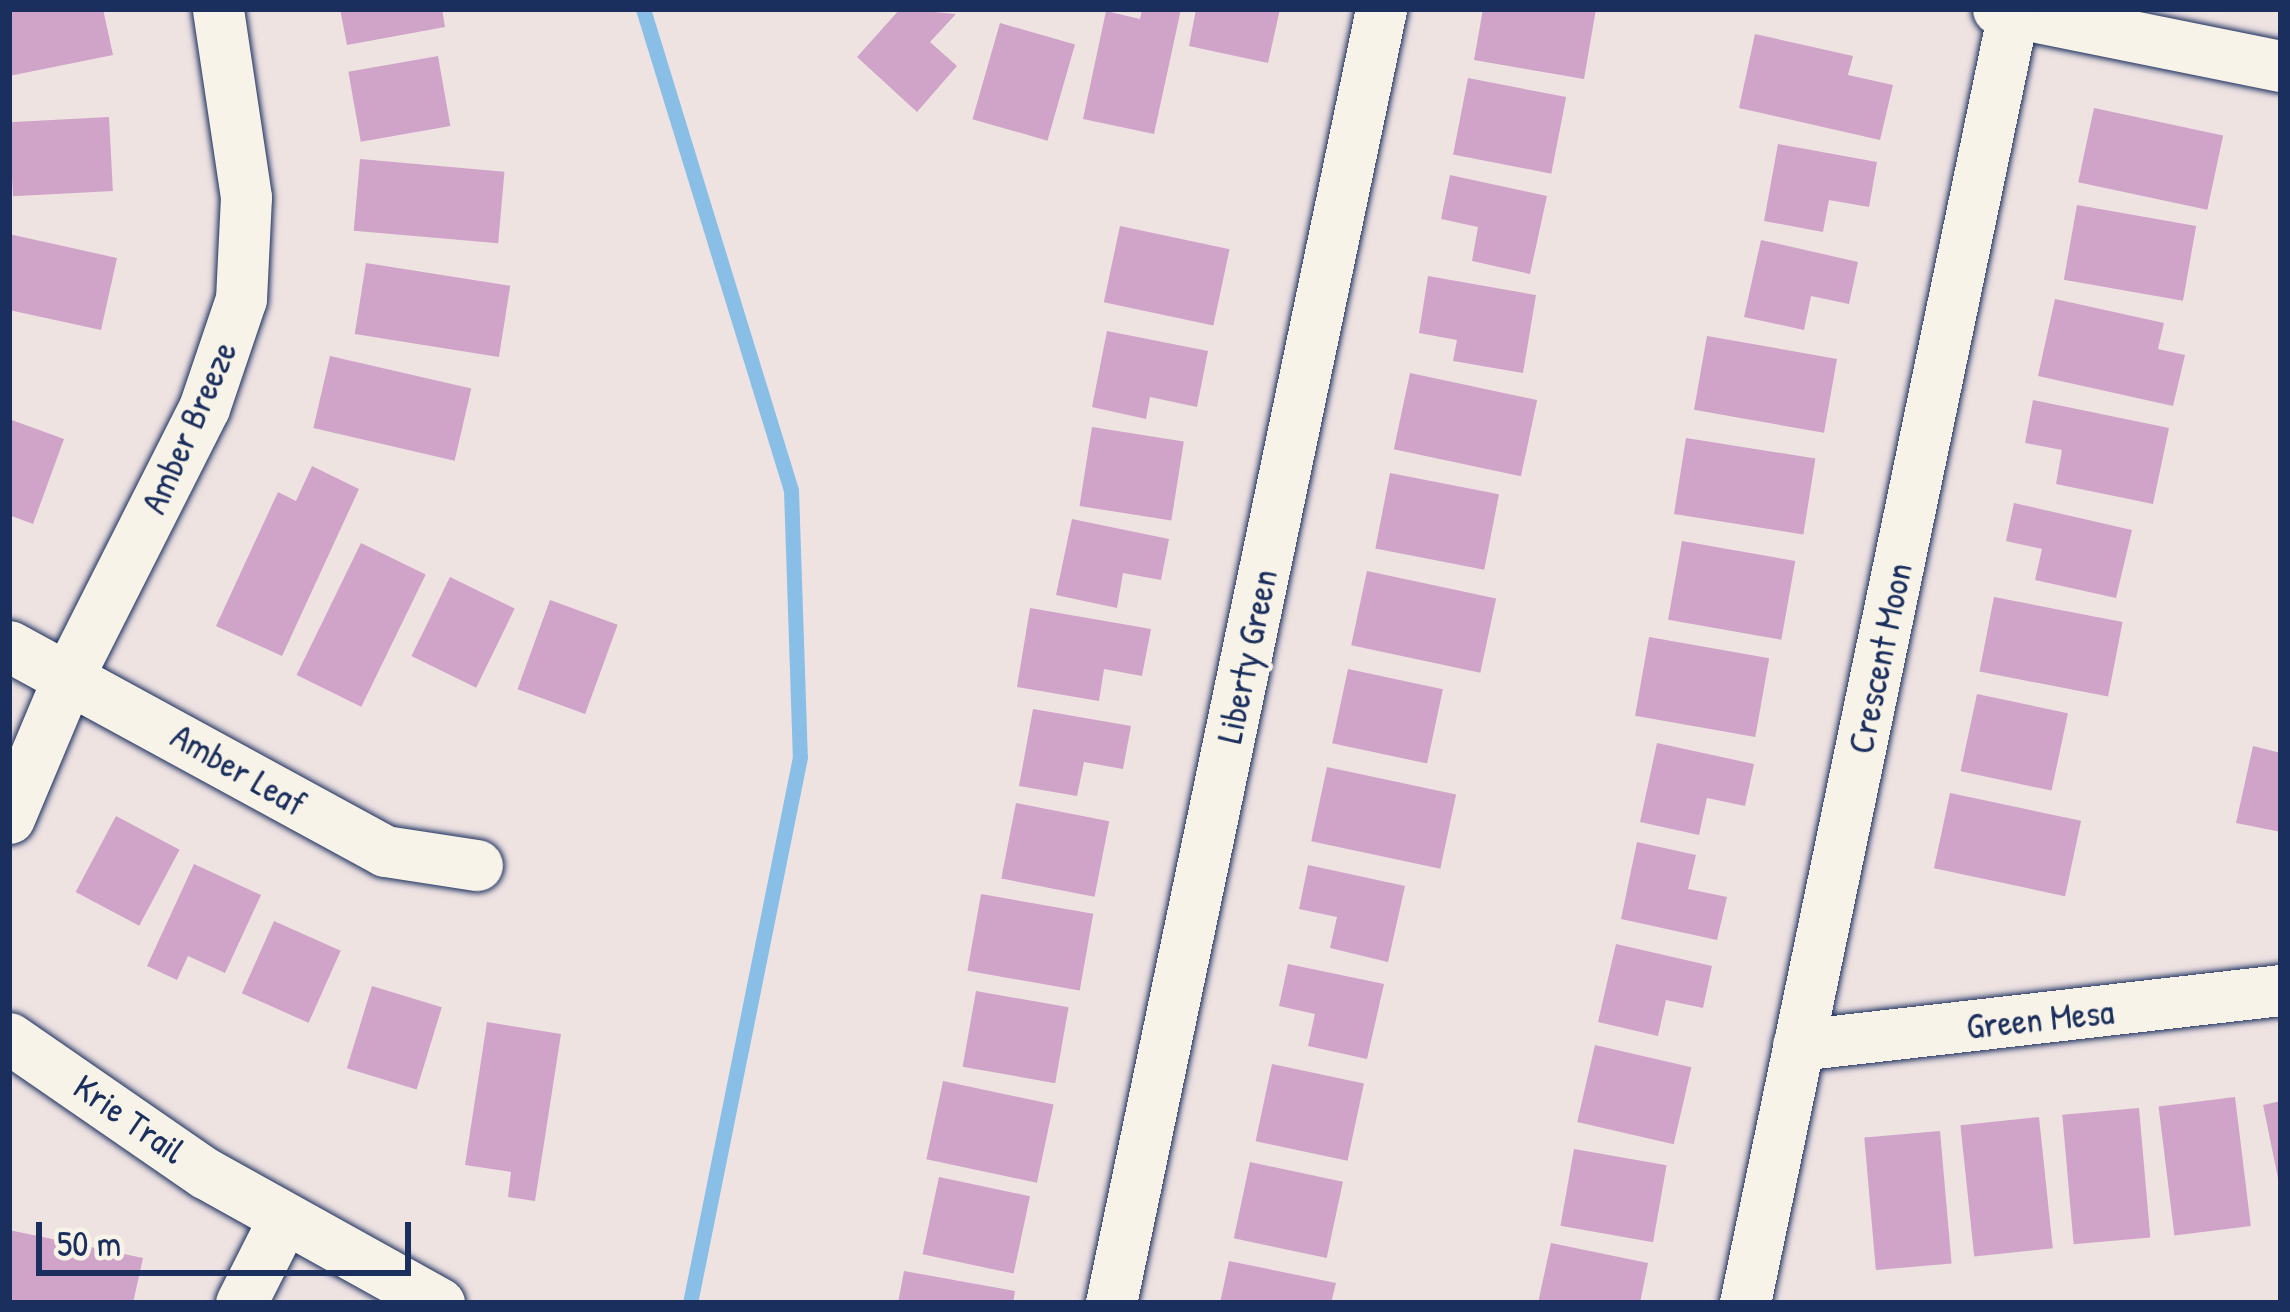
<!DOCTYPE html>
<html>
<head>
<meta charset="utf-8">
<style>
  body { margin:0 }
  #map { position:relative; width:2290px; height:1312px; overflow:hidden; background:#efe3e2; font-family:"Patrick Hand",sans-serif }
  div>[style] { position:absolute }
  .stream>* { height:15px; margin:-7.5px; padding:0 7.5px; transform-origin:7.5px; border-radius:7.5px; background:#89bfe7 }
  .building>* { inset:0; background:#cfa4c8; transform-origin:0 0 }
  .roads { filter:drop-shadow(0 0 3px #1b2f5e) drop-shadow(0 0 3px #1b2f5e) }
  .minor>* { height:51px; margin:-25.5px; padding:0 25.5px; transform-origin:25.5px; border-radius:25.5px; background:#f7f3e8 }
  span { translate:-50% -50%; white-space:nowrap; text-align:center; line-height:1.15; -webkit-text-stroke:9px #f7f3e8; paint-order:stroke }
  .street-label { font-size:36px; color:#1b2f5e }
  .frame { position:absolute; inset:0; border:12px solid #1b2f5e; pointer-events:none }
  .scale { position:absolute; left:36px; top:1222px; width:375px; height:54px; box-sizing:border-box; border:6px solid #1b2f5e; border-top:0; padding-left:15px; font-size:36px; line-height:42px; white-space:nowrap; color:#1b2f5e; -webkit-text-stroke:9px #f7f3e8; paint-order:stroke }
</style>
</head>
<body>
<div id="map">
  <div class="stream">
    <i style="left:643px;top:9px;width:503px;rotate:72.9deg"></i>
    <i style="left:791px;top:490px;width:267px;rotate:88.1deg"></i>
    <i style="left:800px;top:757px;width:557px;rotate:101.39deg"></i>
  </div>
  <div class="building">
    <i style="clip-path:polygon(9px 9px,103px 9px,113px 55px,9px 76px)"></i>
    <i style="clip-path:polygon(340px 9px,442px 9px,445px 27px,347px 45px)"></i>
    <i style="clip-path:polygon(900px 9px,956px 14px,930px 42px,957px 66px,917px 112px,857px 57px)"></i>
    <i style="clip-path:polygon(1142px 9px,1181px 9px,1154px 134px,1083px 119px,1106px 11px,1140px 19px)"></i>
    <i style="clip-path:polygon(1196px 9px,1280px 9px,1268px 63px,1189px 46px)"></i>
    <i style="clip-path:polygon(1483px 9px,1596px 9px,1584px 79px,1474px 60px)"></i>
    <i style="left:1000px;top:23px;width:78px;height:100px;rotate:16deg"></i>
    <i style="clip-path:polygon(1755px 34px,1853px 56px,1848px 75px,1893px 85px,1880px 140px,1739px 108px)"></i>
    <i style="left:438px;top:56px;width:71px;height:91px;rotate:80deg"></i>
    <i style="left:1468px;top:78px;width:100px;height:78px;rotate:11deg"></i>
    <i style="left:2094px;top:108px;width:132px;height:76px;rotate:12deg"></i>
    <i style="left:109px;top:117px;width:74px;height:100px;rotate:87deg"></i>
    <i style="clip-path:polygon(1778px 144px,1877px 162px,1869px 207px,1829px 200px,1823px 232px,1764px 221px)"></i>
    <i style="left:360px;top:159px;width:145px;height:72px;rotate:5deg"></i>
    <i style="clip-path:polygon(1450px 175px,1547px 196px,1530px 274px,1472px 261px,1478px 227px,1441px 219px)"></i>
    <i style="left:2077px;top:205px;width:121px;height:76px;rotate:10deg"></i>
    <i style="left:1120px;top:226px;width:112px;height:78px;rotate:12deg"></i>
    <i style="clip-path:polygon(9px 234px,117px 258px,101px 330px,9px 310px)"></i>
    <i style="clip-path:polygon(1761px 240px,1858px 262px,1849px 304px,1811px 296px,1804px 330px,1744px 317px)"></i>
    <i style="left:366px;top:263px;width:146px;height:72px;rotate:9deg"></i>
    <i style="clip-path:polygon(1428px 276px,1536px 295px,1523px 373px,1453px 361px,1457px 340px,1419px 333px)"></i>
    <i style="clip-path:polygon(2055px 299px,2164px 323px,2158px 349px,2185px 355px,2173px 406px,2038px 376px)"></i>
    <i style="clip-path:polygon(1107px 331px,1208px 351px,1197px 407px,1150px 397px,1146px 419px,1092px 407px)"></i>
    <i style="left:1707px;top:336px;width:132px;height:75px;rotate:10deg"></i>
    <i style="left:330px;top:356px;width:145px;height:74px;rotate:13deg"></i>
    <i style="left:1410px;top:373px;width:130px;height:78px;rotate:12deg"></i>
    <i style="clip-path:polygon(2033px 400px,2169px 428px,2153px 504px,2056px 484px,2062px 450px,2025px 443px)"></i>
    <i style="clip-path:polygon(9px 419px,64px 439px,33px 524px,9px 515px)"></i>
    <i style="left:1092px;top:427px;width:93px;height:80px;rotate:9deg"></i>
    <i style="left:1686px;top:438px;width:131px;height:77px;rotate:9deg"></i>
    <i style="clip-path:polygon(312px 466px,359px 489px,282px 656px,216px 626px,278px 492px,296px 501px)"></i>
    <i style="left:1390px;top:473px;width:111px;height:77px;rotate:11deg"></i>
    <i style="clip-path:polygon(2014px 503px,2132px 530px,2116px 598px,2035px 580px,2042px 549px,2006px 541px)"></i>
    <i style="clip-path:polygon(1072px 519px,1169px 539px,1161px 580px,1123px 573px,1117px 608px,1056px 595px)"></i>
    <i style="left:1682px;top:541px;width:115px;height:80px;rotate:10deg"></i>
    <i style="left:361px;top:543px;width:72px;height:147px;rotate:26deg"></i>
    <i style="left:1367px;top:571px;width:132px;height:76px;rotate:12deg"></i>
    <i style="left:450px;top:577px;width:72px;height:88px;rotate:26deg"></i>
    <i style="left:1994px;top:597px;width:131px;height:76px;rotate:11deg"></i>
    <i style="left:550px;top:600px;width:72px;height:95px;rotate:20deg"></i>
    <i style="clip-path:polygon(1030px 608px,1151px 629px,1142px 676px,1104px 669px,1099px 701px,1017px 687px)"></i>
    <i style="left:1649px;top:637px;width:122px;height:80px;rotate:10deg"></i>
    <i style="left:1348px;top:669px;width:97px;height:76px;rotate:12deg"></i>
    <i style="left:1977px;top:694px;width:93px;height:79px;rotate:12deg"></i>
    <i style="clip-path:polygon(1033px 709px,1131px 726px,1123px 769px,1084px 762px,1077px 796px,1019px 786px)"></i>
    <i style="clip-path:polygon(1657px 743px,1754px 764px,1745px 806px,1707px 798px,1699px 835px,1640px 822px)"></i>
    <i style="clip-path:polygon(2253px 746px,2281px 753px,2281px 832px,2236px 823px)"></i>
    <i style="left:1327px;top:767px;width:132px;height:76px;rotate:12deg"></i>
    <i style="left:1950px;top:793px;width:134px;height:77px;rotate:12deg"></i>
    <i style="left:1016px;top:803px;width:95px;height:77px;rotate:11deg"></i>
    <i style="left:116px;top:816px;width:72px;height:86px;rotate:28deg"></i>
    <i style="clip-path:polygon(1637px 842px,1696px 855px,1688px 889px,1727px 897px,1717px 940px,1621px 919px)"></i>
    <i style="clip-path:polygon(194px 864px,261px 895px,225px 973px,188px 956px,177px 980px,147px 966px)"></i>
    <i style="clip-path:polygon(1308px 865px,1405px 886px,1388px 962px,1330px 948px,1337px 917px,1299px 909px)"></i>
    <i style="left:981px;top:894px;width:114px;height:78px;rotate:10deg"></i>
    <i style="left:274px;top:921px;width:73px;height:79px;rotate:24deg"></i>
    <i style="clip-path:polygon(1616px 944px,1712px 966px,1703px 1008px,1666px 1000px,1658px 1036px,1598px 1022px)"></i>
    <i style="clip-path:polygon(1288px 964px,1384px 984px,1367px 1059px,1308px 1046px,1315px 1014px,1279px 1006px)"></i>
    <i style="left:372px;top:986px;width:73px;height:86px;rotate:17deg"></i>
    <i style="left:976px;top:991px;width:94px;height:77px;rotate:10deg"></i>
    <i style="clip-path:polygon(487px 1022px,561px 1034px,535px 1201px,508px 1197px,511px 1172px,465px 1165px)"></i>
    <i style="left:1595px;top:1045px;width:99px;height:79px;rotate:13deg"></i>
    <i style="left:1272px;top:1064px;width:94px;height:79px;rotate:12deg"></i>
    <i style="left:943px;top:1081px;width:113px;height:80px;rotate:12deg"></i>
    <i style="left:2235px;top:1097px;width:130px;height:77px;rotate:83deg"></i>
    <i style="clip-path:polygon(2281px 1101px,2281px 1183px,2279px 1183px,2263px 1105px)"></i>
    <i style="left:2139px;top:1108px;width:130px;height:77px;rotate:85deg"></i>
    <i style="left:2039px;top:1117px;width:132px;height:79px;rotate:84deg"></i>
    <i style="left:1940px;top:1131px;width:133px;height:76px;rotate:85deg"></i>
    <i style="left:1574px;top:1149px;width:94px;height:78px;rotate:10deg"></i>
    <i style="left:1250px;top:1162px;width:95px;height:78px;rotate:12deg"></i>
    <i style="left:939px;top:1177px;width:93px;height:79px;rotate:12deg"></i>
    <i style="clip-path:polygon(9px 1230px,143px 1258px,133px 1303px,9px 1303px)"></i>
    <i style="clip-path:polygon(1551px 1243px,1648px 1263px,1640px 1303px,1538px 1303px)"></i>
    <i style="clip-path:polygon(1229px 1261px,1336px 1283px,1331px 1303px,1220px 1303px)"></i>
    <i style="clip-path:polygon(904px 1271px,1015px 1291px,1013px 1303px,898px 1303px)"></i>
  </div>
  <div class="roads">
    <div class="minor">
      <i style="left:1998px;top:9px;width:289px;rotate:11.4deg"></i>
      <i style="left:9px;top:646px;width:428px;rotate:28.6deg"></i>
      <i style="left:385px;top:851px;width:93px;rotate:8.7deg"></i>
      <i style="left:9px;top:818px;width:157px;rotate:-67.2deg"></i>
      <i style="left:70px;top:673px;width:297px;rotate:-63.2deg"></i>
      <i style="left:204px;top:408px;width:115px;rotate:-71.3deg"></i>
      <i style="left:241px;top:299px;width:102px;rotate:-87.2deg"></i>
      <i style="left:246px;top:197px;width:190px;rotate:-98.5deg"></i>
      <i style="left:9px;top:1038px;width:238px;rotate:34.6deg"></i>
      <i style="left:205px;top:1173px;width:268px;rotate:29.1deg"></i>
      <i style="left:1798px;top:1045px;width:486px;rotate:-6.5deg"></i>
      <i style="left:241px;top:1303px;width:93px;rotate:-63.2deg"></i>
      <i style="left:1111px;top:1303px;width:1322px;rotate:-78.21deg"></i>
      <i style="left:1745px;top:1303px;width:1319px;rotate:-78.27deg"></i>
    </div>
  </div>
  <div class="street-label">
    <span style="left:188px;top:427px;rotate:-66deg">Amber Breeze</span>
    <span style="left:1246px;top:656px;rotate:-78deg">Liberty Green</span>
    <span style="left:1879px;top:658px;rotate:-78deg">Crescent Moon</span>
    <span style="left:239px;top:769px;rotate:30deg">Amber Leaf</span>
    <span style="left:2040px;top:1018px;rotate:-6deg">Green Mesa</span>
    <span style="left:130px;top:1118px;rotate:35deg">Krie Trail</span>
  </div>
  <div class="frame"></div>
  <div class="scale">50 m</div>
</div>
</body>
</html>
